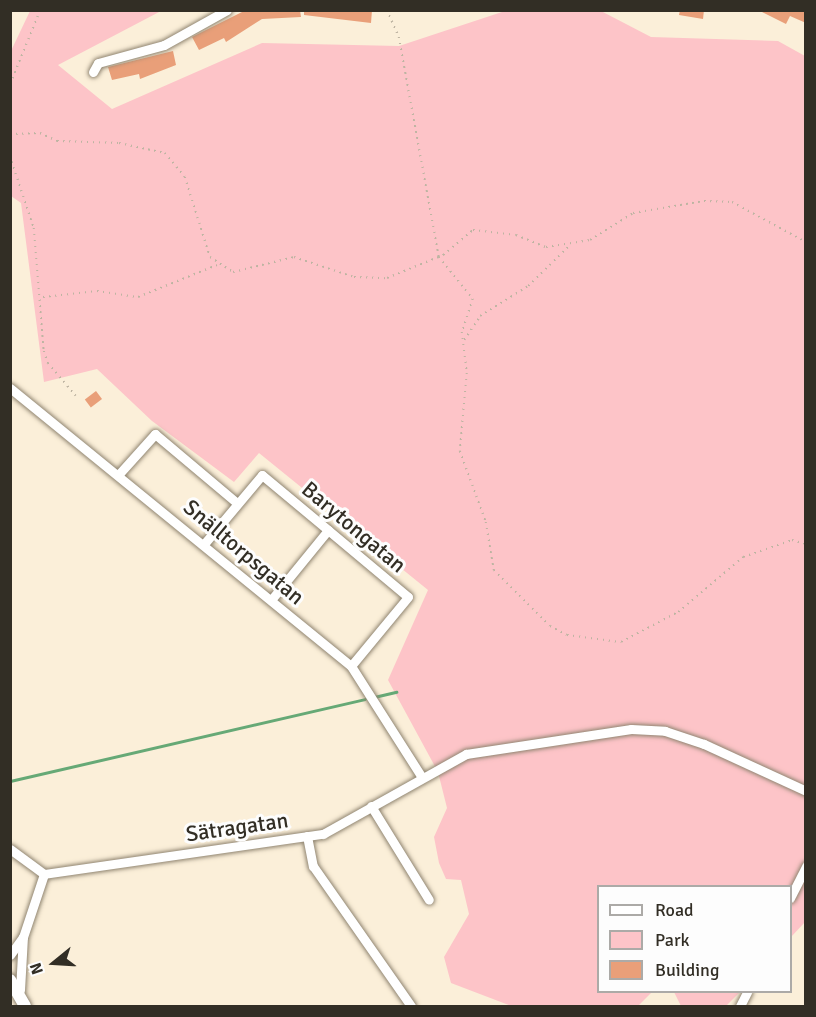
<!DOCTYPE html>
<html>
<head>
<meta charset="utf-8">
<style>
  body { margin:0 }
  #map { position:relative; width:816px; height:1017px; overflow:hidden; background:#fbefd9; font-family:Signika,sans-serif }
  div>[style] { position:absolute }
  .green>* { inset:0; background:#fdc4c8 }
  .stream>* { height:3px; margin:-1.5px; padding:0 1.5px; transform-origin:1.5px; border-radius:1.5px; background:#66a976 }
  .building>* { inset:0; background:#e99f79; transform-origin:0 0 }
  .path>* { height:1.5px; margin-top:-0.75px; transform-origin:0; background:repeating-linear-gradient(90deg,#beb4a2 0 1.5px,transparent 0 6px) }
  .roads { filter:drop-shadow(0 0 2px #908571) drop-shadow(0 0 2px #908571) }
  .minor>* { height:9px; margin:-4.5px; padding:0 4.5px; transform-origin:4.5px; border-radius:4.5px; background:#fff }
  .major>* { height:12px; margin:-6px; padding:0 6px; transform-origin:6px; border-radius:6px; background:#fff }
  span { translate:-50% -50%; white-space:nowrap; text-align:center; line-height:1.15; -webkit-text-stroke:6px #fdfdfd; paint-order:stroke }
  .street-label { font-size:22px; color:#322e25 }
  .frame { position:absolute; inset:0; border:12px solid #322e25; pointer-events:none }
  .legend { position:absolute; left:597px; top:885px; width:195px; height:108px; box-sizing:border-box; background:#fdfdfd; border:2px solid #acaaa7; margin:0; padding:8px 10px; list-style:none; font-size:18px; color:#322e25 }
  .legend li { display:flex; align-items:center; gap:12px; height:30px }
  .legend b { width:30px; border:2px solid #acaaa7 }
  .north { position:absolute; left:24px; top:933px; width:60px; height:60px; -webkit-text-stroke:4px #fdfdfd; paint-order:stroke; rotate:252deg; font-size:16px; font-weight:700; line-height:24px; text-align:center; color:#322e25 }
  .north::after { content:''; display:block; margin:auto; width:21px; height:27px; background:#322e25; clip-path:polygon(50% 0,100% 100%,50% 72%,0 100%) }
</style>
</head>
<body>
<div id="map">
  <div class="green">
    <i style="clip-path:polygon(30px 11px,161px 11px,58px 65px,112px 109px,262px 43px,399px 46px,505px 11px,601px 11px,651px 37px,778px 41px,805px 56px,806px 921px,791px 937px,790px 886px,598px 886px,598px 992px,652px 992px,638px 1006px,511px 1006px,451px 983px,444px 957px,469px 914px,461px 880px,446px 879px,439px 863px,434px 837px,447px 808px,438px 772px,388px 680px,428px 590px,259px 453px,234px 482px,152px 421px,97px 369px,44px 382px,21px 203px,11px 196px,10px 53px)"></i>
    <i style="clip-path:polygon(674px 992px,740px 992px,726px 1006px,681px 1006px)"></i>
  </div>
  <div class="stream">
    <i style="left:374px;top:697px;width:23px;rotate:-13deg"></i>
    <i style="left:10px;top:781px;width:364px;rotate:-13deg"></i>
  </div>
  <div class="building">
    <i style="clip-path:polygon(246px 10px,300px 10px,301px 17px,262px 19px,226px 42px,224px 38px,199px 50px,192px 37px)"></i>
    <i style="clip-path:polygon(304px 10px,372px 10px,371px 23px,304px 15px)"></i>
    <i style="clip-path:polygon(680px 10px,704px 10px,703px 19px,679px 15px)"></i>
    <i style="clip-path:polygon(758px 10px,806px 10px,806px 23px,790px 16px,786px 24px)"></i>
    <i style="clip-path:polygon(173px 51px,176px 65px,140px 79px,139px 74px,112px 80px,108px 67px)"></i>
    <i style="left:96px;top:391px;width:10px;height:14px;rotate:53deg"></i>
  </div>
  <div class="path">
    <i style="left:387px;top:10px;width:30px;rotate:66deg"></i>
    <i style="left:399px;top:37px;width:224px;rotate:79.7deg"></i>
    <i style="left:439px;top:257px;width:54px;rotate:51deg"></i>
    <i style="left:473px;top:299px;width:35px;rotate:108deg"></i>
    <i style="left:462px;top:332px;width:41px;rotate:83deg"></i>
    <i style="left:467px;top:373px;width:78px;rotate:95.1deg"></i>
    <i style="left:460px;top:451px;width:76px;rotate:69.9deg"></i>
    <i style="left:486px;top:522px;width:49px;rotate:80.5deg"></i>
    <i style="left:494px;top:570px;width:79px;rotate:45deg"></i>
    <i style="left:550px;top:626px;width:19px;rotate:28deg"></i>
    <i style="left:567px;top:635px;width:54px;rotate:7.4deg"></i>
    <i style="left:621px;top:642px;width:64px;rotate:-27.8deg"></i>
    <i style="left:678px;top:612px;width:85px;rotate:-40.2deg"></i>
    <i style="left:743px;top:557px;width:52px;rotate:-19.1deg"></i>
    <i style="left:792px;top:540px;width:15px;rotate:16deg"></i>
    <i style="left:10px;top:84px;width:80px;rotate:-67.9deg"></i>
    <i style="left:10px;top:134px;width:30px;rotate:-2deg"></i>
    <i style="left:40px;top:133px;width:19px;rotate:25deg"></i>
    <i style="left:57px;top:141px;width:62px;rotate:1.8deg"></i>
    <i style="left:119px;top:143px;width:47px;rotate:12.3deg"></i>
    <i style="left:165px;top:153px;width:31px;rotate:50deg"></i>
    <i style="left:185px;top:177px;width:84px;rotate:72.6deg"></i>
    <i style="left:210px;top:257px;width:27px;rotate:33deg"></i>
    <i style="left:233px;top:272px;width:63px;rotate:-13.8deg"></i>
    <i style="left:294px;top:257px;width:63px;rotate:18.4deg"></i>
    <i style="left:354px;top:277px;width:33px;rotate:2deg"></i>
    <i style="left:387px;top:278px;width:61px;rotate:-22.3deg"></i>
    <i style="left:443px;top:255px;width:39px;rotate:-40deg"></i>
    <i style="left:473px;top:230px;width:43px;rotate:6.6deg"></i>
    <i style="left:516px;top:235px;width:32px;rotate:22deg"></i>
    <i style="left:546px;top:247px;width:45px;rotate:-9deg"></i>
    <i style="left:590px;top:240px;width:51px;rotate:-32.1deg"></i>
    <i style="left:633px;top:213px;width:72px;rotate:-9.6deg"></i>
    <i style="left:704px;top:201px;width:28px;rotate:2deg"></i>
    <i style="left:732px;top:202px;width:84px;rotate:28.4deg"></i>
    <i style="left:10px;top:156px;width:76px;rotate:71.6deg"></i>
    <i style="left:34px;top:228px;width:123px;rotate:85.4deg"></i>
    <i style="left:44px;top:351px;width:13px;rotate:72deg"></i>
    <i style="left:48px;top:363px;width:43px;rotate:49.7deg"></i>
    <i style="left:43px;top:297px;width:54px;rotate:-6.3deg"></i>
    <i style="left:97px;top:291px;width:41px;rotate:8.3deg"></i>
    <i style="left:138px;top:297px;width:85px;rotate:-22.1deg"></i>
    <i style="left:464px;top:340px;width:29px;rotate:-56deg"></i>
    <i style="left:480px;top:316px;width:57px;rotate:-32deg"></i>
    <i style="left:528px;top:286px;width:60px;rotate:-44.3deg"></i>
  </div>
  <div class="roads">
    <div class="minor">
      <i style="left:93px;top:72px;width:10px;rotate:-61deg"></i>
      <i style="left:98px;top:63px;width:68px;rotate:-15.3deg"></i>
      <i style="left:164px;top:45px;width:72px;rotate:-29.1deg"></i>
      <i style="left:10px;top:388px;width:440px;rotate:39.2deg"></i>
      <i style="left:351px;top:666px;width:130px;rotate:57.5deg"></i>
      <i style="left:119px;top:474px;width:54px;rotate:-48deg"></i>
      <i style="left:155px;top:434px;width:107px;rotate:40.1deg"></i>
      <i style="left:204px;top:544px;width:90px;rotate:-50deg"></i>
      <i style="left:262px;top:475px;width:86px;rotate:39.8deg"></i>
      <i style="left:328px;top:530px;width:104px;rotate:39.9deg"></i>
      <i style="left:408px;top:597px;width:89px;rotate:129.6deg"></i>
      <i style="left:271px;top:600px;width:90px;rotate:-50.8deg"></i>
      <i style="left:371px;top:806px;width:110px;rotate:58.3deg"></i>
      <i style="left:307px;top:836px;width:31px;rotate:79deg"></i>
      <i style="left:313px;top:866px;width:171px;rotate:55deg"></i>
      <i style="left:10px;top:849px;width:42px;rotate:36.3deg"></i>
      <i style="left:44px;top:874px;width:66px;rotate:108.4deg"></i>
      <i style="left:23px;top:937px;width:22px;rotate:126deg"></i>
      <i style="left:44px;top:874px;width:282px;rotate:-8.2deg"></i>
      <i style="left:323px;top:834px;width:164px;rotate:-29.2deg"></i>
      <i style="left:466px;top:754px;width:167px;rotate:-8.6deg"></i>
      <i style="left:631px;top:729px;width:34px;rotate:3deg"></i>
      <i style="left:665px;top:731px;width:41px;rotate:18.4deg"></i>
      <i style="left:704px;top:744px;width:112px;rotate:24.7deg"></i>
      <i style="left:790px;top:898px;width:36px;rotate:-63deg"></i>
      <i style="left:20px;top:990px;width:53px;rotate:-86.8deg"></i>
      <i style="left:740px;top:1006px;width:16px;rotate:-63deg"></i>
    </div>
    <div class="major">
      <i style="left:10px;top:980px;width:30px;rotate:60deg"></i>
    </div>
  </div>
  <div class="street-label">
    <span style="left:354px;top:527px;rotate:40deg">Barytongatan</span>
    <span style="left:244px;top:552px;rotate:40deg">Snälltorpsgatan</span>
    <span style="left:237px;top:827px;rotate:-8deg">Sätragatan</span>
  </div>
  <div class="frame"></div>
  <ul class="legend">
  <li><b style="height:8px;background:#fff"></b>Road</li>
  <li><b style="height:16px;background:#fdc4c8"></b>Park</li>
  <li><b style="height:16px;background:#e99f79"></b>Building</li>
  </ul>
  <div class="north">N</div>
</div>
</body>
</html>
